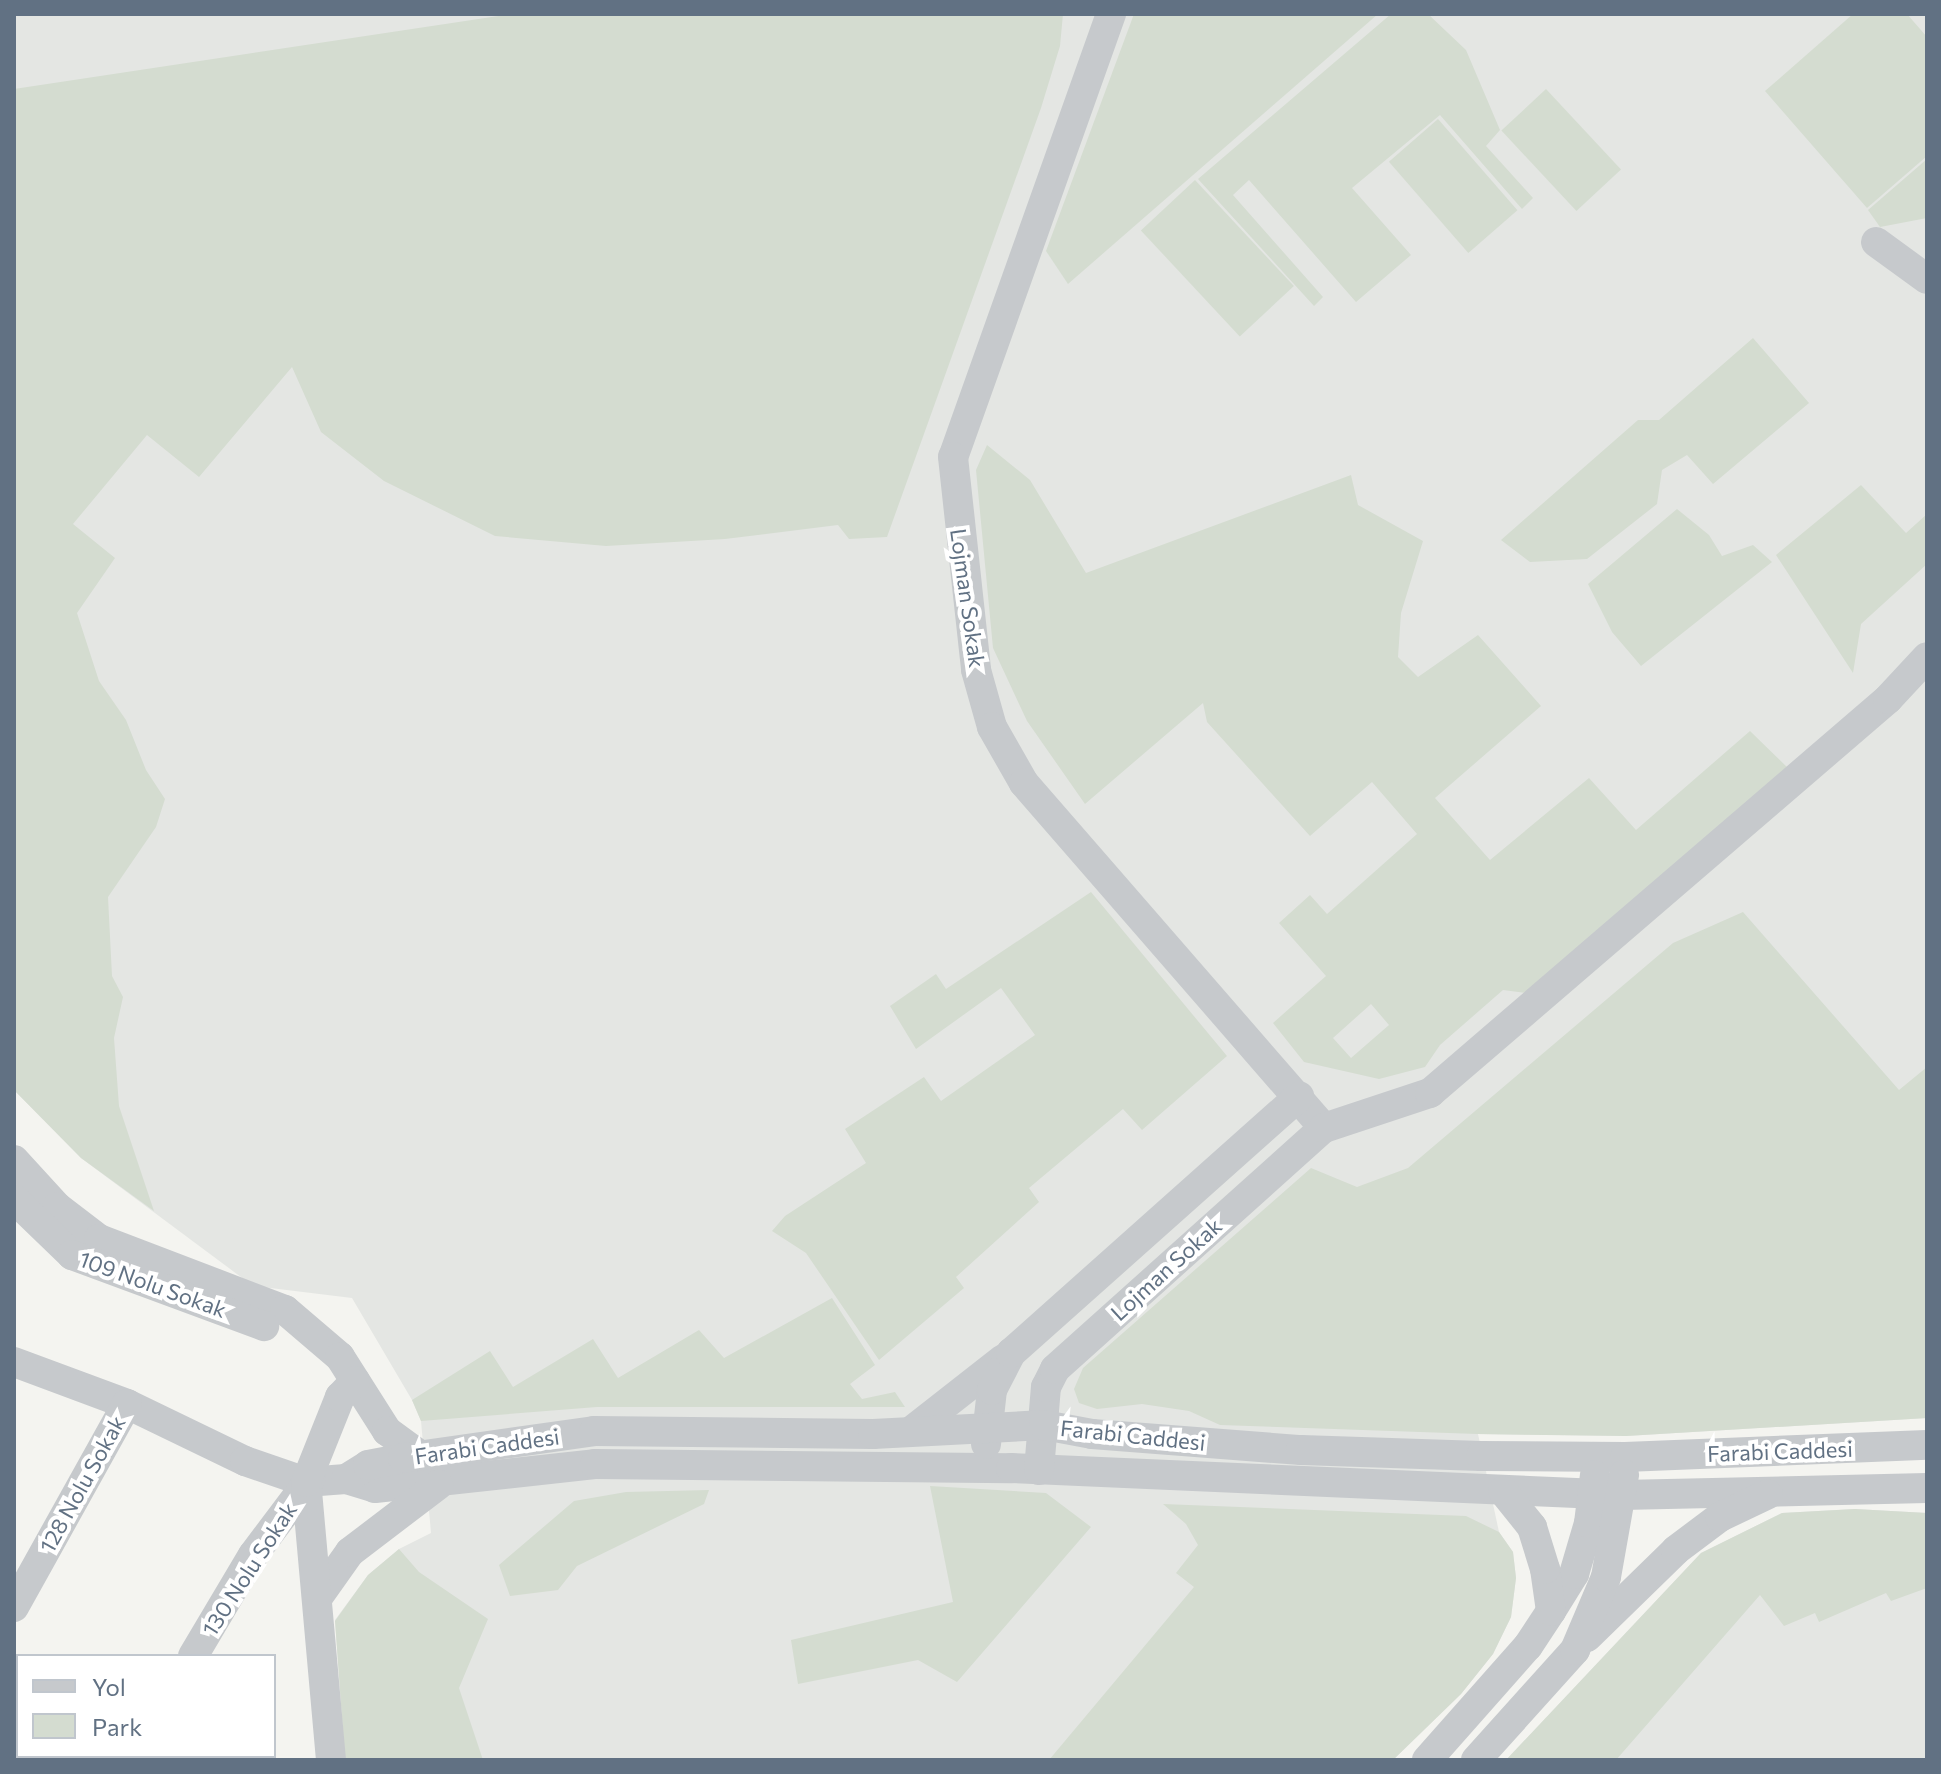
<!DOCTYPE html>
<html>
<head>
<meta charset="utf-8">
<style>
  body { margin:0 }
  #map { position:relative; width:1941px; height:1774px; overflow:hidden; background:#f4f4f0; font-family:Commissioner,sans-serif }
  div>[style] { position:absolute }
  .built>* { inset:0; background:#e4e6e3 }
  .green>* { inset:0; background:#d4dcd0; transform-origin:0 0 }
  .minor>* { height:30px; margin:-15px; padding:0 15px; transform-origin:15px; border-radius:15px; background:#c6c9cc }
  span { translate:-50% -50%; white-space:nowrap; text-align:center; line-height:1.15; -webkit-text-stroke:8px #fff; paint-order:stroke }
  .street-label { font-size:22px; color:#617183 }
  .frame { position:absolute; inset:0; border:16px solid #617183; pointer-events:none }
  .legend { position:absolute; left:16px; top:1654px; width:260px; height:104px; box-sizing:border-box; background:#fff; border:2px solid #c0c6cd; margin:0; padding:10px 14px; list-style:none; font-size:24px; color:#617183 }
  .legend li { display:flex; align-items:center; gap:16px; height:40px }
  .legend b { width:40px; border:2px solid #c0c6cd }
</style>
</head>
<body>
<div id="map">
  <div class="built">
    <i style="clip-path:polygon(14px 14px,1927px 14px,1927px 1418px,1626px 1436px,1478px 1434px,1499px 1532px,1513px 1552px,1516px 1578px,1511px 1617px,1493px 1654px,1461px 1694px,1393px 1760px,345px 1760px,335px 1620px,368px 1575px,399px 1549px,431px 1533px,421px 1421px,412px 1400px,352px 1298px,253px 1286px,81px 1158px,14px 1090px)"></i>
    <i style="clip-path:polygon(1855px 1509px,1927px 1513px,1927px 1760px,1506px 1760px,1701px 1553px,1782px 1513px)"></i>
  </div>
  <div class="green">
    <i style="clip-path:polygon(512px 14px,1063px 14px,1060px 46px,1041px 108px,887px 537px,849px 539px,838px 525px,725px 539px,606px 546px,495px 536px,384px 481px,321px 432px,292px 367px,199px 477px,147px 435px,73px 524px,115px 558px,77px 613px,99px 681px,126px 720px,146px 770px,165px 799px,156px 827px,108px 897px,112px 976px,123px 997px,114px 1038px,119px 1106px,154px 1211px,81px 1158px,14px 1090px,14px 89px)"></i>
    <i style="clip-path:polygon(1134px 14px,1378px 14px,1068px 284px,1046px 251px)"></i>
    <i style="clip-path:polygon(1391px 14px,1428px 14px,1466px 50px,1500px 130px,1486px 146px,1533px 198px,1522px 209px,1440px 115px,1352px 188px,1411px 255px,1356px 302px,1249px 180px,1233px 195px,1323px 297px,1314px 306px,1198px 179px)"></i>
    <i style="clip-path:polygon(1853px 14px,1907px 14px,1927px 37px,1927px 156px,1867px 208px,1765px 91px)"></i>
    <i style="left:1546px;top:89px;width:110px;height:61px;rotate:47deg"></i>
    <i style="left:1438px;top:119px;width:121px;height:65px;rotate:49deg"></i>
    <i style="clip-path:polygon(1927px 159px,1927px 218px,1880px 227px,1868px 210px)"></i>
    <i style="left:1195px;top:180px;width:145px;height:74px;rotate:47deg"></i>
    <i style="clip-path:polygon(1753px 338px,1809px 403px,1713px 484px,1687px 455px,1662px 470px,1657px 504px,1587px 559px,1530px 562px,1501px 540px,1638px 420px,1659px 420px)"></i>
    <i style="clip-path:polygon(evenodd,987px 445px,1030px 480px,1086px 573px,1351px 475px,1358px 505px,1423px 541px,1401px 613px,1398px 657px,1418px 677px,1478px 635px,1541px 706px,1435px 798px,1490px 860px,1589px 778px,1636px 830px,1750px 731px,1789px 769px,1527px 993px,1503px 990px,1440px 1045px,1425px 1067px,1379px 1079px,1304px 1062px,1273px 1023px,1326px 976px,1279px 923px,1310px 895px,1327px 914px,1417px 834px,1372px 782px,1310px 836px,1207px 722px,1203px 703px,1085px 804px,1027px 721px,993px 648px,976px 470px,987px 445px,1371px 1004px,1389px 1025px,1351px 1058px,1333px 1038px,1371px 1004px)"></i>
    <i style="clip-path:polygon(1861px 485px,1906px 533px,1927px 514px,1927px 564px,1861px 624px,1853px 673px,1776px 555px)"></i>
    <i style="clip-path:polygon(1677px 509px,1709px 535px,1722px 556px,1753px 545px,1772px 562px,1641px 666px,1612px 632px,1588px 584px)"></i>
    <i style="clip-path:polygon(1091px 892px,1227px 1056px,1142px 1130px,1123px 1109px,1029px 1188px,1039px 1202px,956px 1277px,964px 1288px,879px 1360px,806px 1253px,772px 1231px,785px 1216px,866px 1163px,845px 1129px,924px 1077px,941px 1101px,1035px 1035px,1001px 988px,916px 1049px,890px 1006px,936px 974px,946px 989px)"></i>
    <i style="clip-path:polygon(1743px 912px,1899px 1090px,1927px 1067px,1927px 1418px,1626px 1436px,1477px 1434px,1220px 1425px,1189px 1411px,1142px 1404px,1097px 1409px,1079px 1403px,1074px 1389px,1083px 1368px,1311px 1168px,1357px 1187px,1408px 1168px,1673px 943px)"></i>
    <i style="clip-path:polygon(832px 1298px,875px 1365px,850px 1384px,862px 1399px,895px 1392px,905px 1407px,597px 1407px,421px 1421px,412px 1400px,490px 1351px,513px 1387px,593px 1339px,618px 1378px,699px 1330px,724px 1358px)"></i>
    <i style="clip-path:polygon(930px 1486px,1046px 1493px,1091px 1527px,957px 1682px,918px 1660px,798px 1684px,791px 1640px,953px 1602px)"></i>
    <i style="clip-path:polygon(709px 1490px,704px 1504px,577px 1566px,558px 1590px,510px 1596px,499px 1565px,574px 1501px,626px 1492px)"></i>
    <i style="clip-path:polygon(1163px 1504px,1466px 1516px,1499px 1532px,1513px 1552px,1516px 1578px,1511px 1617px,1493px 1654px,1461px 1694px,1393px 1760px,1049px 1760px,1194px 1587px,1176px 1573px,1198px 1545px,1186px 1524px)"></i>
    <i style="clip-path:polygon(1855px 1509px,1927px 1513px,1927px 1588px,1891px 1601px,1886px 1593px,1819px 1622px,1815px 1613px,1784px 1626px,1760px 1595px,1616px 1760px,1506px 1760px,1701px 1553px,1782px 1513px)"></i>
    <i style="clip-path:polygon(399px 1549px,419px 1572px,488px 1619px,459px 1688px,483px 1760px,345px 1760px,335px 1621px,368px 1575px)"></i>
  </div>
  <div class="minor">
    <i style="left:1111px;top:14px;width:470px;rotate:109.6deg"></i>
    <i style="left:953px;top:457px;width:214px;rotate:83.8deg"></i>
    <i style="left:976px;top:670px;width:59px;rotate:74.3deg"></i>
    <i style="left:992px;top:727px;width:64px;rotate:60.3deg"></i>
    <i style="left:1024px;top:783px;width:457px;rotate:49deg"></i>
    <i style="left:1876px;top:242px;width:63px;rotate:36deg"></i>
    <i style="left:14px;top:1160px;width:64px;rotate:47.5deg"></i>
    <i style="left:57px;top:1207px;width:53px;rotate:37.3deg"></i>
    <i style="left:99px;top:1239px;width:199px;rotate:20.9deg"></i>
    <i style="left:285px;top:1310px;width:72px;rotate:40.5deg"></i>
    <i style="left:340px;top:1357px;width:88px;rotate:57.6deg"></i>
    <i style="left:387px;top:1431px;width:42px;rotate:36.3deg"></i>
    <i style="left:14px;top:1199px;width:81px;rotate:44deg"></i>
    <i style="left:72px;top:1255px;width:205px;rotate:20.3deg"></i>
    <i style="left:14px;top:1362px;width:121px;rotate:20.4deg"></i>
    <i style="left:127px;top:1404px;width:131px;rotate:25.8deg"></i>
    <i style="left:245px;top:1461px;width:65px;rotate:19deg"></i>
    <i style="left:306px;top:1482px;width:40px;rotate:-4.3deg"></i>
    <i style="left:346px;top:1479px;width:30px;rotate:17deg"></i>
    <i style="left:375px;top:1488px;width:221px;rotate:-6.2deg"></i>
    <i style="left:595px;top:1464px;width:416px;rotate:0.6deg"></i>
    <i style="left:1011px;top:1468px;width:612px;rotate:2.53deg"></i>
    <i style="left:1622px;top:1495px;width:305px;rotate:-1.3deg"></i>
    <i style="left:910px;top:1432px;width:118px;rotate:-38.1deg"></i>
    <i style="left:986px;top:1444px;width:54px;rotate:-83.7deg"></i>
    <i style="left:992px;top:1390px;width:42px;rotate:-62.8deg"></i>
    <i style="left:1011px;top:1353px;width:386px;rotate:-41.7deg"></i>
    <i style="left:1039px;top:1470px;width:83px;rotate:-85.2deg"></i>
    <i style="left:1046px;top:1387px;width:20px;rotate:-63deg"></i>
    <i style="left:1055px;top:1369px;width:361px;rotate:-41.9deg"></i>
    <i style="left:1324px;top:1128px;width:112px;rotate:-18.3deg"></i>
    <i style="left:1430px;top:1093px;width:604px;rotate:-40.7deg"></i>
    <i style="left:1888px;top:699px;width:57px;rotate:-47.1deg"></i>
    <i style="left:346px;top:1479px;width:26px;rotate:-32deg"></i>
    <i style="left:368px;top:1465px;width:36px;rotate:-11deg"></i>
    <i style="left:403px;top:1458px;width:193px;rotate:-8deg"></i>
    <i style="left:594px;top:1431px;width:279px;rotate:0.6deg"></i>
    <i style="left:873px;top:1434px;width:171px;rotate:-3deg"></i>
    <i style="left:1044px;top:1425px;width:49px;rotate:10.6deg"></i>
    <i style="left:1092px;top:1434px;width:210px;rotate:4.4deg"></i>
    <i style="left:1301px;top:1450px;width:180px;rotate:1.9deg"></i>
    <i style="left:1481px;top:1456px;width:144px;rotate:0.4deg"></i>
    <i style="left:1625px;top:1457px;width:302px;rotate:-2.3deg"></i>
    <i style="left:318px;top:1597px;width:55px;rotate:-54.6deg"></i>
    <i style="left:350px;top:1552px;width:111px;rotate:-37.3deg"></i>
    <i style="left:14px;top:1607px;width:232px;rotate:-60.9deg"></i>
    <i style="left:1551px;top:1611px;width:44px;rotate:-58.1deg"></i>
    <i style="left:1574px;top:1574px;width:53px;rotate:-73.6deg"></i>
    <i style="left:1589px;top:1523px;width:48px;rotate:-82.9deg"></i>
    <i style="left:1587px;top:1637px;width:124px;rotate:-44.3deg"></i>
    <i style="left:1676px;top:1550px;width:55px;rotate:-36.9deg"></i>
    <i style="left:1720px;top:1517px;width:53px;rotate:-25.6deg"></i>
    <i style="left:193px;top:1656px;width:117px;rotate:-59.3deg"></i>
    <i style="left:253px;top:1555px;width:96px;rotate:-53deg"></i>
    <i style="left:132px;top:1760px;width:5px;rotate:-53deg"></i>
    <i style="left:331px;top:1760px;width:279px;rotate:-95.1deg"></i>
    <i style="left:306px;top:1482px;width:92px;rotate:-68.2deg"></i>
    <i style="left:340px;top:1397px;width:22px;rotate:-47deg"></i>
    <i style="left:1427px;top:1760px;width:152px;rotate:-48.5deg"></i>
    <i style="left:1528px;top:1646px;width:42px;rotate:-56.7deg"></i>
    <i style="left:1551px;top:1611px;width:42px;rotate:-98.1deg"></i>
    <i style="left:1545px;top:1569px;width:44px;rotate:-107.2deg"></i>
    <i style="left:1532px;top:1527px;width:46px;rotate:-128.9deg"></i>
    <i style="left:1476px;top:1760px;width:148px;rotate:-48deg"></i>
    <i style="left:1575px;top:1650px;width:79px;rotate:-67deg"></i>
    <i style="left:1606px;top:1577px;width:104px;rotate:-80deg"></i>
  </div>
  <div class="street-label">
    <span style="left:968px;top:598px;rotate:82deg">Lojman Sokak</span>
    <span style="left:1166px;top:1269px;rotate:-42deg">Lojman Sokak</span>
    <span style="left:153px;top:1284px;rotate:20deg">109 Nolu Sokak</span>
    <span style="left:1133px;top:1435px;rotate:6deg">Farabi Caddesi</span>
    <span style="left:487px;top:1446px;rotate:-8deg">Farabi Caddesi</span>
    <span style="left:1780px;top:1451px;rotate:-2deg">Farabi Caddesi</span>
    <span style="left:82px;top:1484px;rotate:-61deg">128 Nolu Sokak</span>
    <span style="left:249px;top:1569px;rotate:-57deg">130 Nolu Sokak</span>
  </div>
  <div class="frame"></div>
  <ul class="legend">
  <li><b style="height:10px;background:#c6c9cc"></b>Yol</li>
  <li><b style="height:22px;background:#d4dcd0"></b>Park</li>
  </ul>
</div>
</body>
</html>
